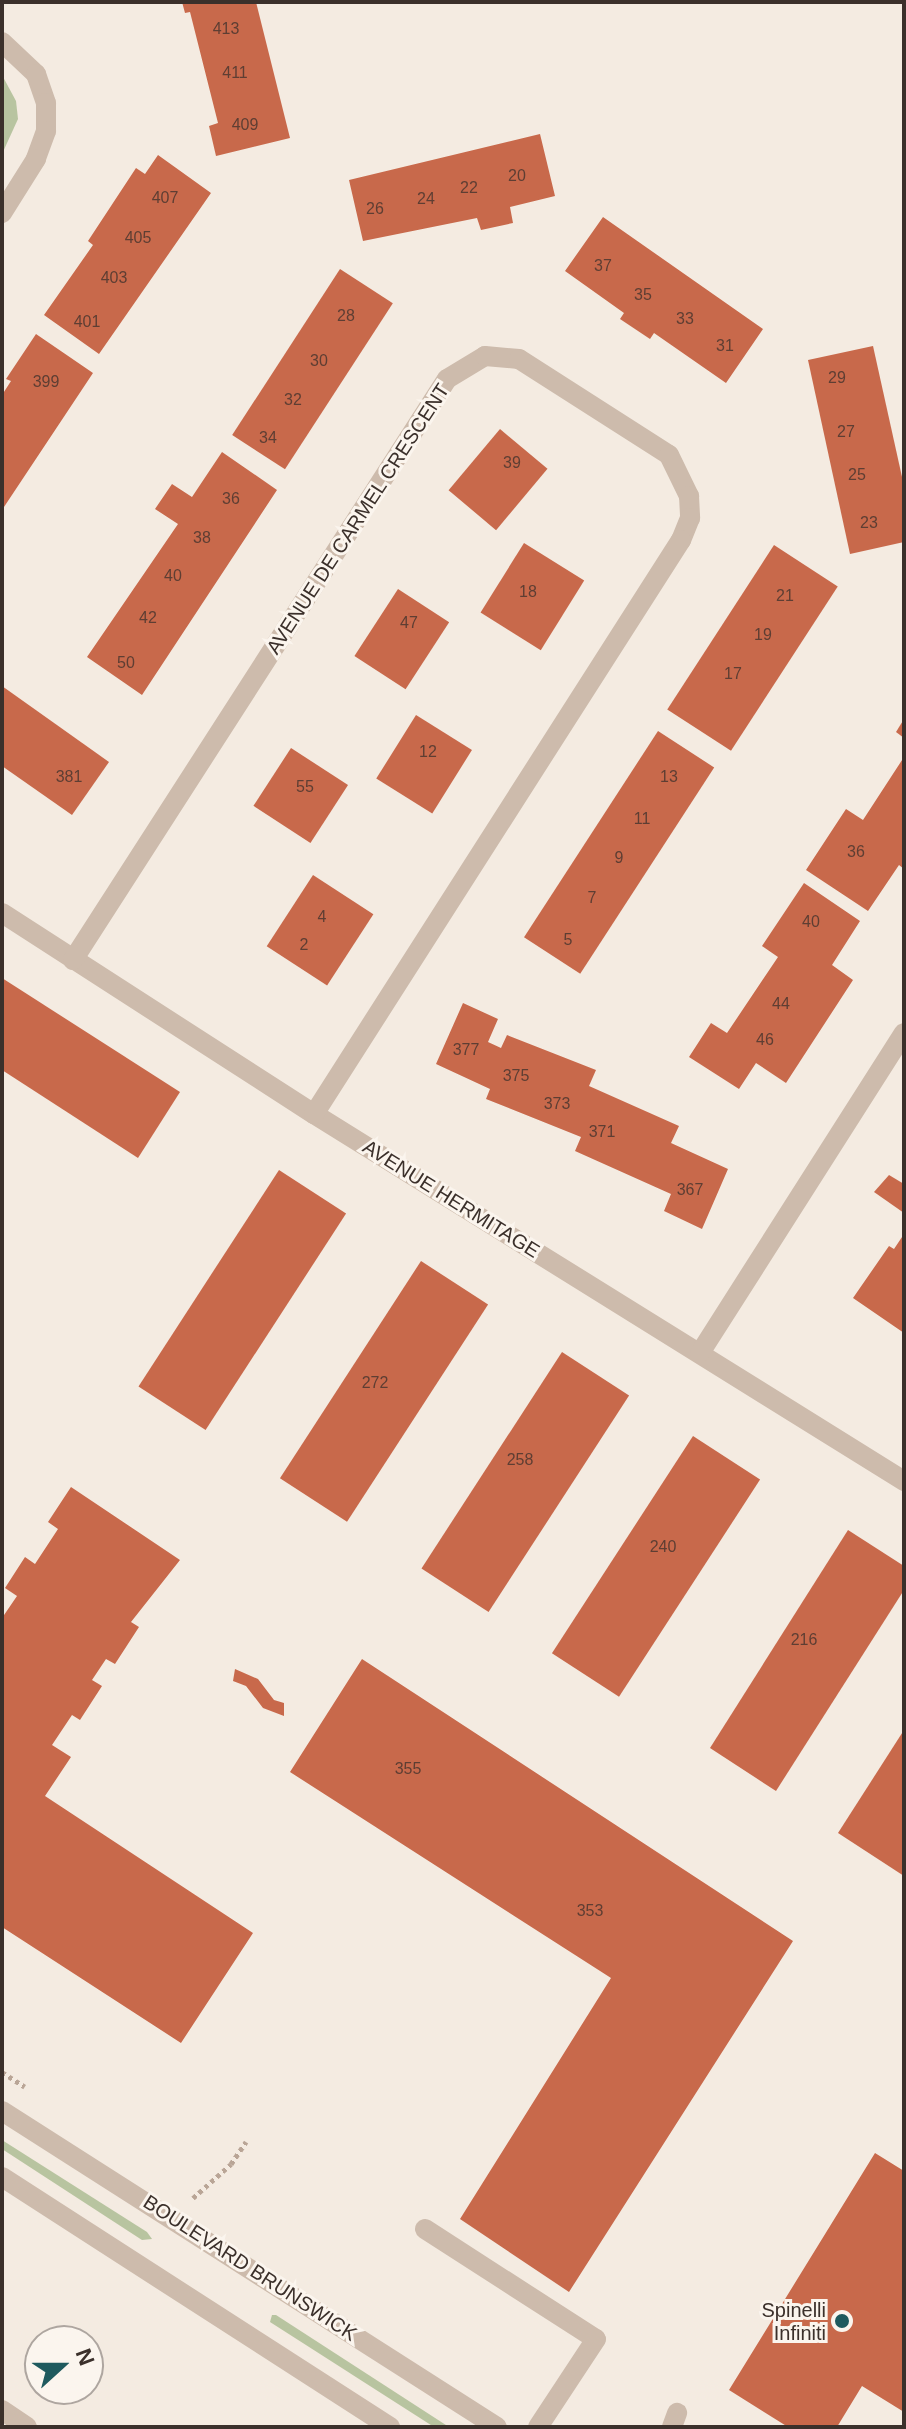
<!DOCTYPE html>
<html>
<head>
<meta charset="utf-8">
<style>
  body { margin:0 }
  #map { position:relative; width:906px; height:2429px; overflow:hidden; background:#f4ebe1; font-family:Arial,sans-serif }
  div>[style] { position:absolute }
  .green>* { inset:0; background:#b8c4a0 }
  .building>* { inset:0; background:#c8694b; transform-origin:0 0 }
  .path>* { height:5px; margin-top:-2.5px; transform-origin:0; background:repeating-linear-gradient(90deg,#b9a596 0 4px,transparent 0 8px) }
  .service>* { height:20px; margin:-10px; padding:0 10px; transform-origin:10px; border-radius:10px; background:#cdbbac }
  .minor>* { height:20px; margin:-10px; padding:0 10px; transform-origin:10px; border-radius:10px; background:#cdbbac }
  .tertiary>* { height:20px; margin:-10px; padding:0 10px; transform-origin:10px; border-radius:10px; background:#cdbbac }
  .dots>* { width:22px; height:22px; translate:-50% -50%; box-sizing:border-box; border:4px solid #fbf5ee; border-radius:50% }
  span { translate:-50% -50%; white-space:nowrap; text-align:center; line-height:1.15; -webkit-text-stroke:6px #fbf5ee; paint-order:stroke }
  .number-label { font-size:16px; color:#5e3e33 }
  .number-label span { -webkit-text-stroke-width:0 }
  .street-label { font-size:20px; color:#3b302b }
  .poi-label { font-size:20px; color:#3b302b }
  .right { translate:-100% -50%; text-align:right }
  .frame { position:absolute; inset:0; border:4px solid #3b302b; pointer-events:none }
  .north { position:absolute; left:24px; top:2325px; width:80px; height:80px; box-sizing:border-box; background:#fbf5ee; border:2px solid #aea6a0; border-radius:50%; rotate:69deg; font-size:22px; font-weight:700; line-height:32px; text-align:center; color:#3b302b }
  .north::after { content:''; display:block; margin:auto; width:28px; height:36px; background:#1f5a5e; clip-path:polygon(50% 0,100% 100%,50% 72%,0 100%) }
</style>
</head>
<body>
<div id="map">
  <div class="green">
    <i style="clip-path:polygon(2px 75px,16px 101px,18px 119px,2px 154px)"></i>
    <i style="clip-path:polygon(2px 2140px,147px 2232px,152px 2239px,142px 2240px,2px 2149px)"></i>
    <i style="clip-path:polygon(272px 2315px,276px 2315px,449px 2427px,434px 2427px,270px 2322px)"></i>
  </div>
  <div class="building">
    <i style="clip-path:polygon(182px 2px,256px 2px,290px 138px,216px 156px,209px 126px,218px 123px,190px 12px,185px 13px)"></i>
    <i style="clip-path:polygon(540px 134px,555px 196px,510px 207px,513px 223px,481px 230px,477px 218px,363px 241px,349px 180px)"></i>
    <i style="clip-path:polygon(158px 155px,211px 193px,99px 354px,44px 315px,93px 245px,88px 241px,136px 168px,145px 174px)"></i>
    <i style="clip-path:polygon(603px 217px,763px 329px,726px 383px,654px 333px,650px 339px,620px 319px,624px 313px,565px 271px)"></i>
    <i style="left:340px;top:269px;width:63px;height:198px;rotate:33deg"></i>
    <i style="clip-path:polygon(36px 334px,93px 373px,2px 510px,2px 395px,11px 381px,6px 379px)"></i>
    <i style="clip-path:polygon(873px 346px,904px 486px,904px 542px,850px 554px,808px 360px)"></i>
    <i style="left:500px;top:429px;width:62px;height:80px;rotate:40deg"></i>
    <i style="clip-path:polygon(222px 452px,277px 490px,142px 695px,87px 657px,178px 524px,155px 509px,172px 484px,192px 497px)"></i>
    <i style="left:524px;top:543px;width:71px;height:82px;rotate:32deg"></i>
    <i style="left:774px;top:545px;width:76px;height:196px;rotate:33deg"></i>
    <i style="left:398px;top:589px;width:61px;height:80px;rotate:33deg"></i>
    <i style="clip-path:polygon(2px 686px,109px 762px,72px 815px,2px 766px)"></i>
    <i style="left:416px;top:715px;width:66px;height:75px;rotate:32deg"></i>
    <i style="clip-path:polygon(904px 719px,904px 738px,896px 732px)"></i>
    <i style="left:658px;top:731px;width:67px;height:246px;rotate:33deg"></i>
    <i style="left:291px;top:748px;width:68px;height:69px;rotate:33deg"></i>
    <i style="clip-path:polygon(904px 757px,904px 869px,899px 865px,868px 911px,806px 870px,846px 809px,863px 820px)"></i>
    <i style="left:313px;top:875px;width:72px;height:85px;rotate:33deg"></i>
    <i style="clip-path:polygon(804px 883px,860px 921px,832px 965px,853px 980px,786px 1083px,756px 1063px,739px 1089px,689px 1057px,711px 1023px,727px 1033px,778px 957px,762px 946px)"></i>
    <i style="clip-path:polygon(2px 978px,180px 1092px,138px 1158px,2px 1070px)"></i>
    <i style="clip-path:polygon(463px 1003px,498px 1019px,488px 1042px,501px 1048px,507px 1035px,596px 1070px,589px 1086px,679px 1126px,671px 1143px,728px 1169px,702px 1229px,664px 1211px,671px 1194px,575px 1151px,581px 1137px,486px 1099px,490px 1089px,436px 1064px)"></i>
    <i style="left:279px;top:1170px;width:80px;height:258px;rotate:33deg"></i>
    <i style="clip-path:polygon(889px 1175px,904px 1184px,904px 1213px,874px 1192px)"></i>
    <i style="clip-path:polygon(904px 1234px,904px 1333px,853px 1298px,889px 1246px,894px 1249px)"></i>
    <i style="left:421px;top:1261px;width:80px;height:259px;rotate:33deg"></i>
    <i style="left:562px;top:1352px;width:80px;height:258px;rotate:33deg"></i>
    <i style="left:693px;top:1436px;width:80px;height:259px;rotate:33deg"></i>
    <i style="clip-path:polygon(71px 1487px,180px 1560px,131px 1622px,139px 1627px,115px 1664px,106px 1659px,92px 1680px,102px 1686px,80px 1720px,72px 1715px,52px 1745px,71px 1757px,45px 1796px,253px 1933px,181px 2043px,2px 1927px,2px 1618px,17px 1596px,5px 1588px,25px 1557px,35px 1564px,58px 1529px,48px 1522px)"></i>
    <i style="clip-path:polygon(848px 1530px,904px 1566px,904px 1590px,776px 1791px,710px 1748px)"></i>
    <i style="clip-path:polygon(362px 1659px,793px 1941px,569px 2292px,460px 2219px,611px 1978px,290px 1772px)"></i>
    <i style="clip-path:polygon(235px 1669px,258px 1679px,274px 1700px,284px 1703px,284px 1716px,263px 1708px,246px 1686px,233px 1681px)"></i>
    <i style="clip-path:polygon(904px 1730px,904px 1876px,838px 1833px)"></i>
    <i style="clip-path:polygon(875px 2153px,904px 2171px,904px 2412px,862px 2386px,837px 2427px,788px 2427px,729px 2390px)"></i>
  </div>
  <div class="path">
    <i style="left:2px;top:2072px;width:27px;rotate:33deg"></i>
    <i style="left:193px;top:2198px;width:51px;rotate:-41.8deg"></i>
    <i style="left:231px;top:2164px;width:27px;rotate:-56deg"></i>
  </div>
  <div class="service">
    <i style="left:425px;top:2229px;width:203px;rotate:32.8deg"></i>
    <i style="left:596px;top:2339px;width:105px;rotate:123.4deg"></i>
    <i style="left:2px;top:2410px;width:30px;rotate:34deg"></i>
    <i style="left:672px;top:2427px;width:15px;rotate:-70deg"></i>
  </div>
  <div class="minor">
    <i style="left:2px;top:42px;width:47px;rotate:43.3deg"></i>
    <i style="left:36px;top:74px;width:31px;rotate:71deg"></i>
    <i style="left:46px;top:103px;width:28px;rotate:90deg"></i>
    <i style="left:46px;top:131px;width:30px;rotate:110deg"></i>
    <i style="left:36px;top:159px;width:64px;rotate:122.2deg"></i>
    <i style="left:2px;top:913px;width:371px;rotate:32.8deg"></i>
    <i style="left:314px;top:1114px;width:695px;rotate:31.88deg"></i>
    <i style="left:73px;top:960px;width:691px;rotate:-57.23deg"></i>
    <i style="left:447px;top:379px;width:44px;rotate:-31.2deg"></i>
    <i style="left:485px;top:356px;width:34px;rotate:5deg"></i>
    <i style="left:519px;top:359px;width:178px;rotate:32.6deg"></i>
    <i style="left:669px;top:455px;width:46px;rotate:64deg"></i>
    <i style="left:689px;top:496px;width:22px;rotate:87deg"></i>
    <i style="left:690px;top:518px;width:24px;rotate:112deg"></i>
    <i style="left:681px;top:540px;width:681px;rotate:122.59deg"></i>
    <i style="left:700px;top:1353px;width:379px;rotate:-57.5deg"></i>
  </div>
  <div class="tertiary">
    <i style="left:2px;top:2111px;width:587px;rotate:32.55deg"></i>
    <i style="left:2px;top:2177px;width:462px;rotate:32.8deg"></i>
  </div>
  <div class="dots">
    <i style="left:842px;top:2321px;background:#1f5a5e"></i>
  </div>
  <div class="number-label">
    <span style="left:226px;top:29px">413</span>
    <span style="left:235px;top:73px">411</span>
    <span style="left:245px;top:125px">409</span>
    <span style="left:517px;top:176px">20</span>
    <span style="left:469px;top:188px">22</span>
    <span style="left:165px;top:198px">407</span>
    <span style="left:426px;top:199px">24</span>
    <span style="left:375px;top:209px">26</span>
    <span style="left:138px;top:238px">405</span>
    <span style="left:603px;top:266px">37</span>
    <span style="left:114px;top:278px">403</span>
    <span style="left:643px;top:295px">35</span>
    <span style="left:346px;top:316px">28</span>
    <span style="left:685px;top:319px">33</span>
    <span style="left:87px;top:322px">401</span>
    <span style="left:725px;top:346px">31</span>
    <span style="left:319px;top:361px">30</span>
    <span style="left:837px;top:378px">29</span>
    <span style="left:46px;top:382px">399</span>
    <span style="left:293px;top:400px">32</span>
    <span style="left:846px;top:432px">27</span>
    <span style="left:268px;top:438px">34</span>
    <span style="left:512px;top:463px">39</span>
    <span style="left:857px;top:475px">25</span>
    <span style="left:231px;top:499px">36</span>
    <span style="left:869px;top:523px">23</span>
    <span style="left:202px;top:538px">38</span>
    <span style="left:173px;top:576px">40</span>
    <span style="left:528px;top:592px">18</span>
    <span style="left:785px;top:596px">21</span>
    <span style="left:148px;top:618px">42</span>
    <span style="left:409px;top:623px">47</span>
    <span style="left:763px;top:635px">19</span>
    <span style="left:126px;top:663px">50</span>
    <span style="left:733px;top:674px">17</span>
    <span style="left:428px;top:752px">12</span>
    <span style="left:69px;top:777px">381</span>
    <span style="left:669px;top:777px">13</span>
    <span style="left:305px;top:787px">55</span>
    <span style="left:642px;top:819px">11</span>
    <span style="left:856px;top:852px">36</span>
    <span style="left:619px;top:858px">9</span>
    <span style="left:592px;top:898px">7</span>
    <span style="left:322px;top:917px">4</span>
    <span style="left:811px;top:922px">40</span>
    <span style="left:568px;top:940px">5</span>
    <span style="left:304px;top:945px">2</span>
    <span style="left:781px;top:1004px">44</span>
    <span style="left:765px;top:1040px">46</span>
    <span style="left:466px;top:1050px">377</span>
    <span style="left:516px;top:1076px">375</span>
    <span style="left:557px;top:1104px">373</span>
    <span style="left:602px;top:1132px">371</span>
    <span style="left:690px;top:1190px">367</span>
    <span style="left:375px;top:1383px">272</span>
    <span style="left:520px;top:1460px">258</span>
    <span style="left:663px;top:1547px">240</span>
    <span style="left:804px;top:1640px">216</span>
    <span style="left:408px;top:1769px">355</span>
    <span style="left:590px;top:1911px">353</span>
  </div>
  <div class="street-label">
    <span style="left:358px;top:519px;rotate:-57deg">AVENUE DE CARMEL CRESCENT</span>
    <span style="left:451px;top:1199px;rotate:32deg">AVENUE HERMITAGE</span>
    <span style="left:250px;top:2268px;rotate:33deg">BOULEVARD BRUNSWICK</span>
  </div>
  <div class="poi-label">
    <span class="right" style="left:826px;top:2322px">Spinelli<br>Infiniti</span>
  </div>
  <div class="frame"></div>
  <div class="north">N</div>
</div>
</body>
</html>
